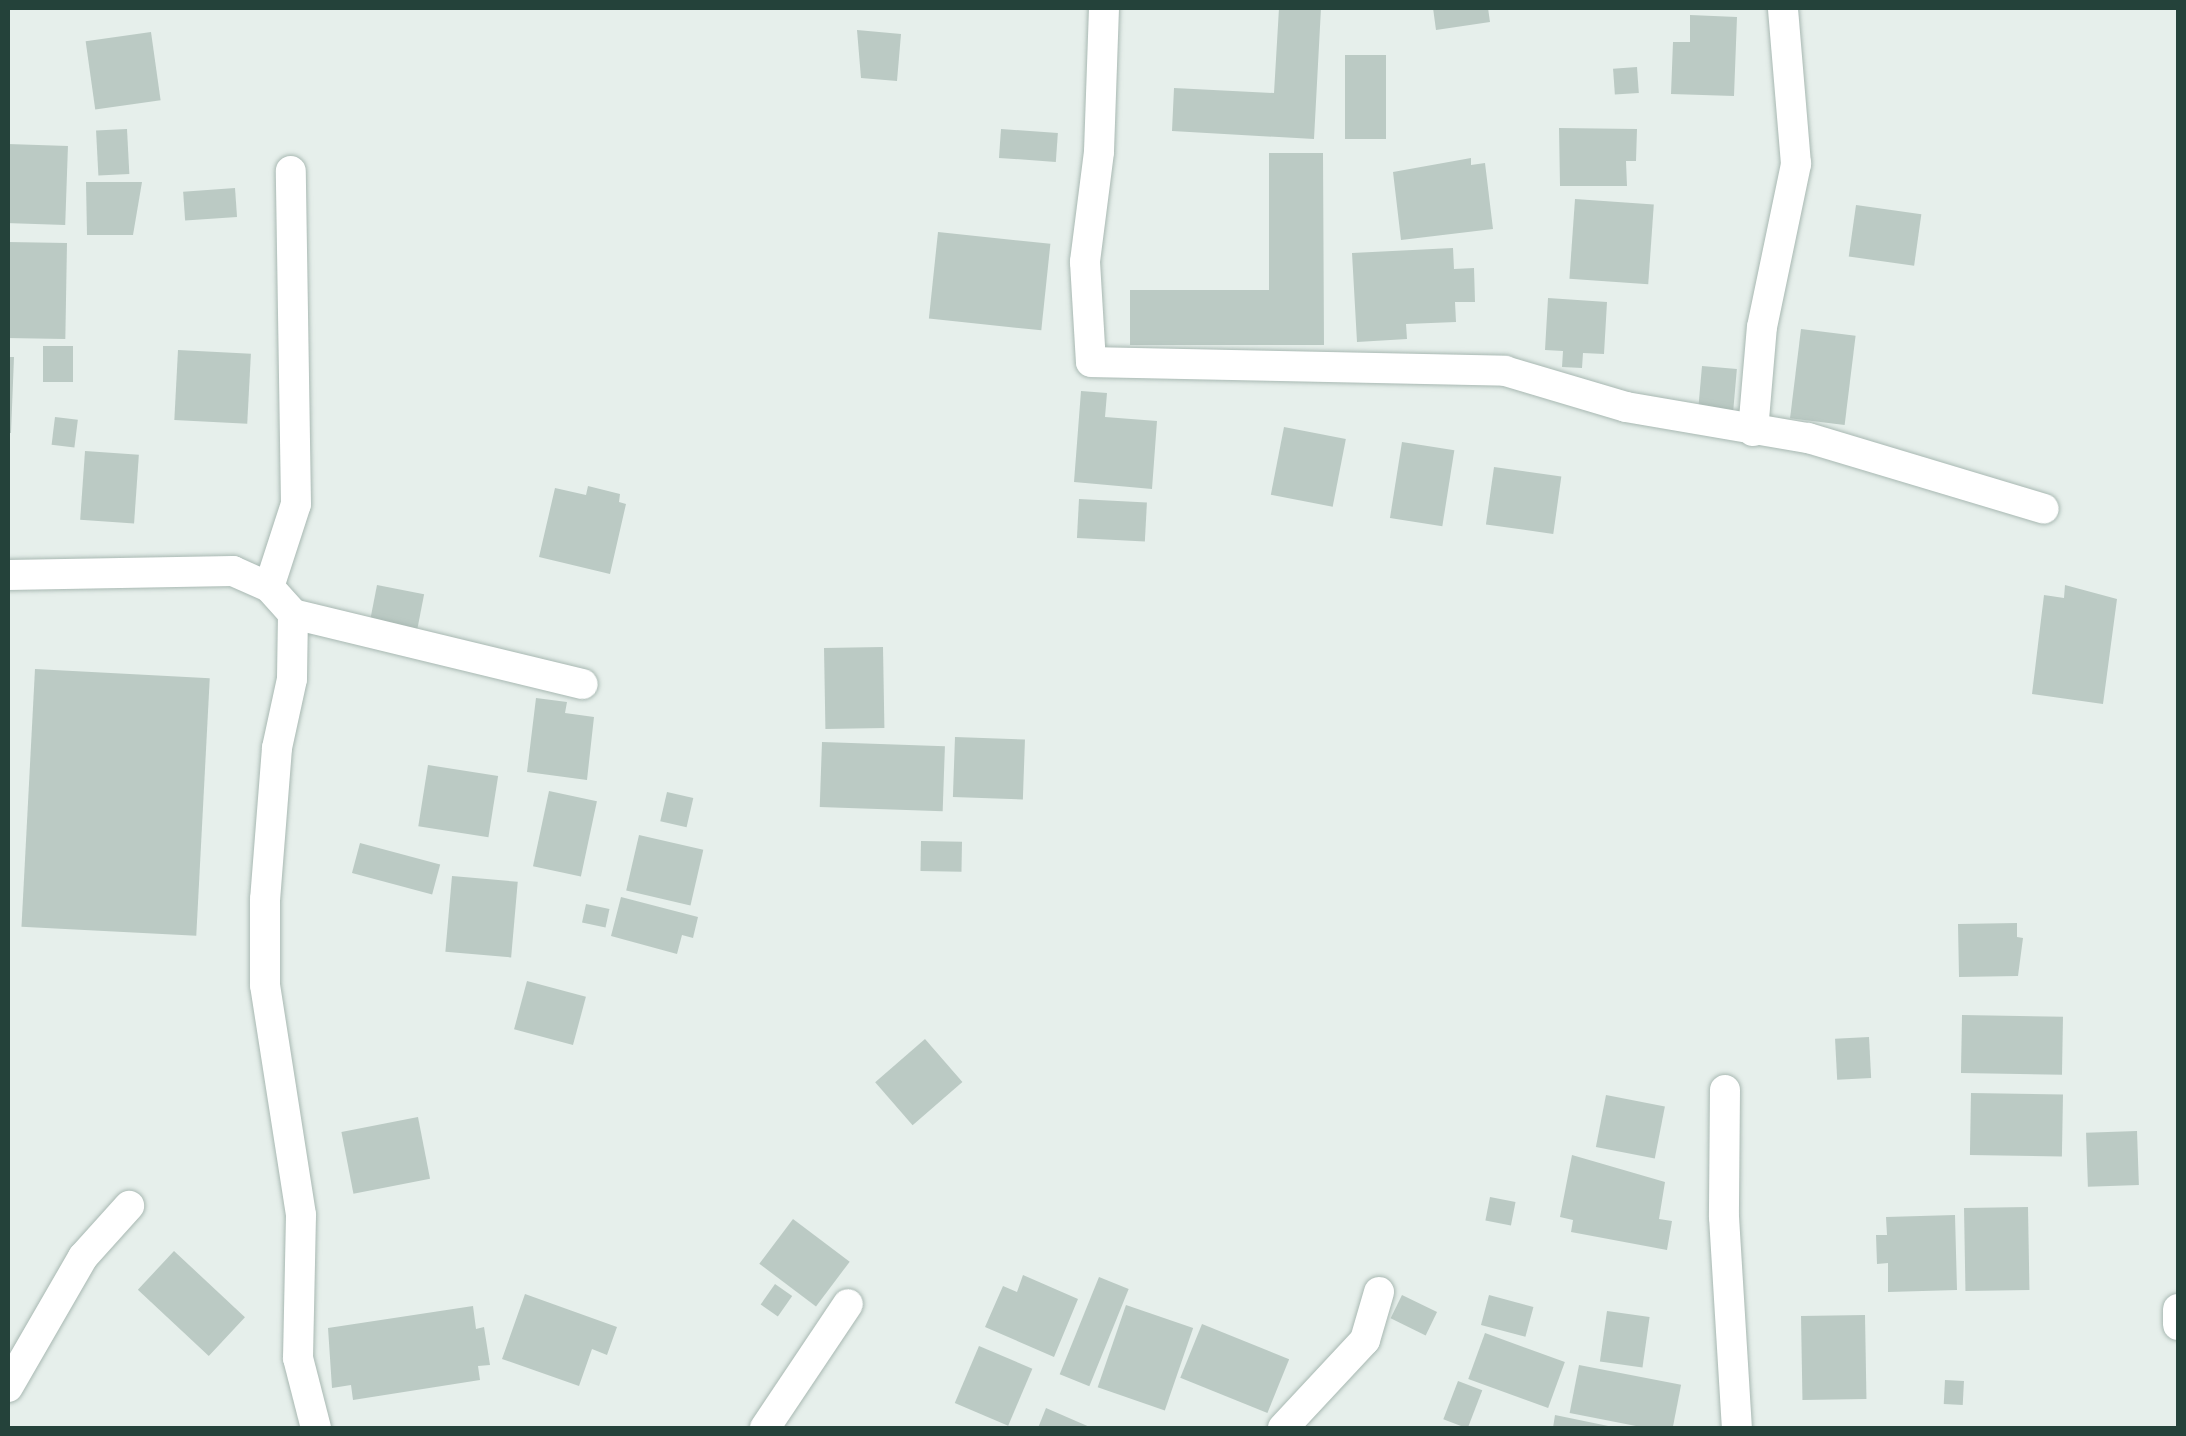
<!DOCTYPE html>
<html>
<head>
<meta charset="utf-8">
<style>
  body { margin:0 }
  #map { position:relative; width:2186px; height:1436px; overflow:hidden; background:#e6efeb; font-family:Rubik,sans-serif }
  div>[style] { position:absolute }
  .building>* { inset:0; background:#bbcac4; transform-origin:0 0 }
  .roads { filter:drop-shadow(0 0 2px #a8b8b2) drop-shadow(0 0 2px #a8b8b2) }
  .minor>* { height:30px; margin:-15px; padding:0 15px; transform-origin:15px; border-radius:15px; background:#fff }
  span { translate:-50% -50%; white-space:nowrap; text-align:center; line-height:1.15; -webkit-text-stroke:8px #f7fbf9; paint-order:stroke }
  .frame { position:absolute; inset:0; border:10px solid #24423a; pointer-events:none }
</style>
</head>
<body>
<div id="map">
  <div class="building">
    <i style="clip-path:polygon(1279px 8px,1321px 8px,1314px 139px,1172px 131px,1174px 88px,1274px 93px)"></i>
    <i style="clip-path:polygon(1433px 8px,1488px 8px,1490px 22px,1436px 30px)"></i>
    <i style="clip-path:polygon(1690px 15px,1737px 17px,1734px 96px,1671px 94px,1673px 42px,1690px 42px)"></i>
    <i style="clip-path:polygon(857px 30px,901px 34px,897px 81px,861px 78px)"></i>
    <i style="left:151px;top:32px;width:69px;height:66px;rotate:82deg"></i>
    <i style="left:1345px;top:55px;width:41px;height:84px"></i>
    <i style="left:1637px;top:67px;width:26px;height:24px;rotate:86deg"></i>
    <i style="clip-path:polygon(1559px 128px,1637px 129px,1636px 161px,1626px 161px,1627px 186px,1560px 186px)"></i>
    <i style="left:127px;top:129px;width:45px;height:31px;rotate:87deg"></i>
    <i style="left:1001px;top:129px;width:57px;height:29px;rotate:4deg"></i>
    <i style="left:8px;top:144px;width:60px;height:79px;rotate:2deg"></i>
    <i style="clip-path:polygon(1269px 153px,1323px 153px,1324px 345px,1130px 345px,1130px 290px,1269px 290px)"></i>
    <i style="clip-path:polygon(1471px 158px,1471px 165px,1485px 163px,1493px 229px,1401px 240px,1393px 172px)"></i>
    <i style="clip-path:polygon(86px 182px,142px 182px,133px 235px,87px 235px)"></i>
    <i style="left:235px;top:188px;width:29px;height:52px;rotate:86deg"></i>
    <i style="left:1575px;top:199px;width:79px;height:80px;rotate:4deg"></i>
    <i style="left:1856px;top:205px;width:66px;height:52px;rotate:8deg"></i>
    <i style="left:938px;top:232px;width:113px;height:87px;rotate:6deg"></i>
    <i style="left:8px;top:242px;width:59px;height:96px;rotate:1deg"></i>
    <i style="clip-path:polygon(1453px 248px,1454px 269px,1474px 268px,1475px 302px,1455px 302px,1456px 322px,1406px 324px,1407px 339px,1357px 342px,1352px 253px)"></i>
    <i style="clip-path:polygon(1548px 298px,1607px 302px,1604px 354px,1583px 353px,1582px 368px,1562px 367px,1563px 351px,1545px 350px)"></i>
    <i style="left:1801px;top:329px;width:55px;height:90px;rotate:7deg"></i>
    <i style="left:43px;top:346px;width:30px;height:36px"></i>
    <i style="left:178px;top:350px;width:73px;height:70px;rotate:3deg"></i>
    <i style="clip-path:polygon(8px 357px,14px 357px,11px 433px,8px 433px)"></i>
    <i style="left:1702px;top:366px;width:35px;height:44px;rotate:5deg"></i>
    <i style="clip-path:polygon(1081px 391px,1107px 393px,1105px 417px,1157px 421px,1152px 489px,1074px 482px)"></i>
    <i style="left:55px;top:417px;width:23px;height:28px;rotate:7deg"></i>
    <i style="left:1284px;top:427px;width:63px;height:69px;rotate:11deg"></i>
    <i style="left:1402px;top:442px;width:53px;height:77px;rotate:9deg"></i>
    <i style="left:85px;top:451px;width:54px;height:69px;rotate:4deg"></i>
    <i style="left:1494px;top:467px;width:68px;height:58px;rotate:8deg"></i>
    <i style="clip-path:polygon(588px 486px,620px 494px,619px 502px,626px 504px,610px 574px,539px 557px,555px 488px,586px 495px)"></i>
    <i style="left:1079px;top:499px;width:68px;height:39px;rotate:3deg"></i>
    <i style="left:377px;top:585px;width:48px;height:43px;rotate:11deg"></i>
    <i style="clip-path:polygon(2065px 585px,2117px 599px,2103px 704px,2032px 694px,2044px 595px,2064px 598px)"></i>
    <i style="left:883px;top:647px;width:81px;height:59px;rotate:89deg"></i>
    <i style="left:35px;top:669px;width:175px;height:258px;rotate:3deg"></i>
    <i style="clip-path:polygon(536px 698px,567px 702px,565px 713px,594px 717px,587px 780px,527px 772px)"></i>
    <i style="left:955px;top:737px;width:70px;height:60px;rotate:2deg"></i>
    <i style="left:822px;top:742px;width:123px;height:65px;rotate:2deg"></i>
    <i style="left:428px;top:765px;width:71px;height:62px;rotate:9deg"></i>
    <i style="left:549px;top:791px;width:49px;height:77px;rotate:12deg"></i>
    <i style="left:667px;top:792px;width:27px;height:30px;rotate:13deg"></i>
    <i style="left:639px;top:835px;width:66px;height:57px;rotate:13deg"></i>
    <i style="left:921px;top:841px;width:41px;height:30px;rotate:1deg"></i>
    <i style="left:360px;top:843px;width:83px;height:31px;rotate:15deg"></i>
    <i style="left:452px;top:876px;width:66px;height:76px;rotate:5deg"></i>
    <i style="clip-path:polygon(621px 897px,698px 917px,693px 938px,682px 935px,677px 954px,611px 936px)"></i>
    <i style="left:586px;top:904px;width:24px;height:19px;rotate:12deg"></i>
    <i style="clip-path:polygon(2017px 923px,2017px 937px,2023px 938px,2018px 976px,1959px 977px,1958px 924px)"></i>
    <i style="left:527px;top:981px;width:61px;height:50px;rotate:15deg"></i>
    <i style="left:1962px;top:1015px;width:101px;height:58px;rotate:1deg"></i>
    <i style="left:1869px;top:1037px;width:41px;height:34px;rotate:87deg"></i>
    <i style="left:925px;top:1039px;width:57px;height:66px;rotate:49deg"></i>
    <i style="left:1971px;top:1093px;width:92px;height:62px;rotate:1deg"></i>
    <i style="left:1606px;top:1095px;width:60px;height:53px;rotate:11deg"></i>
    <i style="left:418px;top:1117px;width:63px;height:78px;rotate:79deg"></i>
    <i style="left:2137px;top:1131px;width:54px;height:51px;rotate:88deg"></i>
    <i style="clip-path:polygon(1572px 1155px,1665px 1182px,1659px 1219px,1672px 1221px,1667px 1250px,1571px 1232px,1573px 1220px,1560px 1217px)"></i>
    <i style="left:1490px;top:1197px;width:26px;height:24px;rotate:11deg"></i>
    <i style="left:2028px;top:1207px;width:83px;height:64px;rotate:89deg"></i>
    <i style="clip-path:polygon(1955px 1215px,1957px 1290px,1888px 1292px,1888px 1263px,1877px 1264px,1876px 1235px,1887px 1235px,1886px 1217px)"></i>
    <i style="left:793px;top:1219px;width:71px;height:56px;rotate:37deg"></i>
    <i style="left:174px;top:1251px;width:97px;height:53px;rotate:43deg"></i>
    <i style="clip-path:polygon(1023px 1275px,1078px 1299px,1054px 1357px,985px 1327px,1003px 1286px,1017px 1292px)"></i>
    <i style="left:1099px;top:1277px;width:32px;height:105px;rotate:22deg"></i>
    <i style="left:775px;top:1284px;width:21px;height:25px;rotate:35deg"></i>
    <i style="clip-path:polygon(525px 1294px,617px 1327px,607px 1355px,592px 1349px,579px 1386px,502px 1359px)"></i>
    <i style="left:1402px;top:1295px;width:39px;height:26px;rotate:26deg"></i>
    <i style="left:1489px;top:1295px;width:46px;height:31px;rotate:15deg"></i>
    <i style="left:1126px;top:1305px;width:71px;height:87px;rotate:19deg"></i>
    <i style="clip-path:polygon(473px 1306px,476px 1329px,484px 1327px,490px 1365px,478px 1366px,480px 1380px,353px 1400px,351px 1385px,332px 1388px,328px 1328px)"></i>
    <i style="left:1607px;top:1311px;width:43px;height:51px;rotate:8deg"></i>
    <i style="left:1865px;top:1315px;width:84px;height:64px;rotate:89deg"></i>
    <i style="left:1202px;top:1324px;width:94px;height:58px;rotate:22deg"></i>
    <i style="left:1485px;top:1333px;width:85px;height:49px;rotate:20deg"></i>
    <i style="left:979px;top:1346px;width:58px;height:62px;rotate:23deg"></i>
    <i style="left:1579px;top:1365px;width:104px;height:49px;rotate:11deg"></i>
    <i style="left:1945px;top:1380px;width:19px;height:24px;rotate:3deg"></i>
    <i style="left:1458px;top:1381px;width:26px;height:41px;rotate:21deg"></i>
    <i style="clip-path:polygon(1046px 1408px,1092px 1428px,1038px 1428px)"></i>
    <i style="clip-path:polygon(1555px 1415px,1613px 1427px,1613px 1428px,1553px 1428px)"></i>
  </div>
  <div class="roads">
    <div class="minor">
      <i style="left:1104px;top:8px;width:144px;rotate:92deg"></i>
      <i style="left:1099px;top:152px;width:111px;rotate:97.3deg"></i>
      <i style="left:1085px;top:262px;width:100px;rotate:86.6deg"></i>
      <i style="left:1091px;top:362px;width:414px;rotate:1.2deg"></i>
      <i style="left:1505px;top:371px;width:126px;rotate:16.6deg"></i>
      <i style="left:1626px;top:407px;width:185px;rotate:9.7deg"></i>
      <i style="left:1808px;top:438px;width:246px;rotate:16.7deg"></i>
      <i style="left:1753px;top:431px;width:104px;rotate:-85.1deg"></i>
      <i style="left:1762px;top:327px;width:167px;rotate:-78.2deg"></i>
      <i style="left:1796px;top:164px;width:157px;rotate:-94.8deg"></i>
      <i style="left:8px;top:575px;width:225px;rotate:-1deg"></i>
      <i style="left:233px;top:571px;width:39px;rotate:24deg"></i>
      <i style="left:269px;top:587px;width:36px;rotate:48deg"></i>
      <i style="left:293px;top:614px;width:298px;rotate:13.6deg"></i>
      <i style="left:269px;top:587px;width:87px;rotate:-72deg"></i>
      <i style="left:296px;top:504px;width:333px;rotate:-90.9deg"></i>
      <i style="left:293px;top:614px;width:65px;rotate:90.9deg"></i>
      <i style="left:292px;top:679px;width:71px;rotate:102.3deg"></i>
      <i style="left:277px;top:748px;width:151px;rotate:94.5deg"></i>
      <i style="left:265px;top:899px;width:86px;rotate:90deg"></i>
      <i style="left:265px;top:985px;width:233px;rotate:81.1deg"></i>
      <i style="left:301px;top:1215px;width:143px;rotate:91.2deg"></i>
      <i style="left:298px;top:1358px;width:72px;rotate:75.6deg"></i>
      <i style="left:1725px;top:1090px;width:127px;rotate:90.5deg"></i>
      <i style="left:1724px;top:1217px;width:211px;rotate:86.5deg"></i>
      <i style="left:2178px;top:1309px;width:16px;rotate:90deg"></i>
      <i style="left:8px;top:1387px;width:150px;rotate:-60deg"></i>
      <i style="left:83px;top:1257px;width:69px;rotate:-48deg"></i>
      <i style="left:765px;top:1428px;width:149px;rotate:-56.2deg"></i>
      <i style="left:1283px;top:1428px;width:120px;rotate:-47deg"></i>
      <i style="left:1365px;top:1340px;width:50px;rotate:-73.7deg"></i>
    </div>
  </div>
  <div class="frame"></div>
</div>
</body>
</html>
